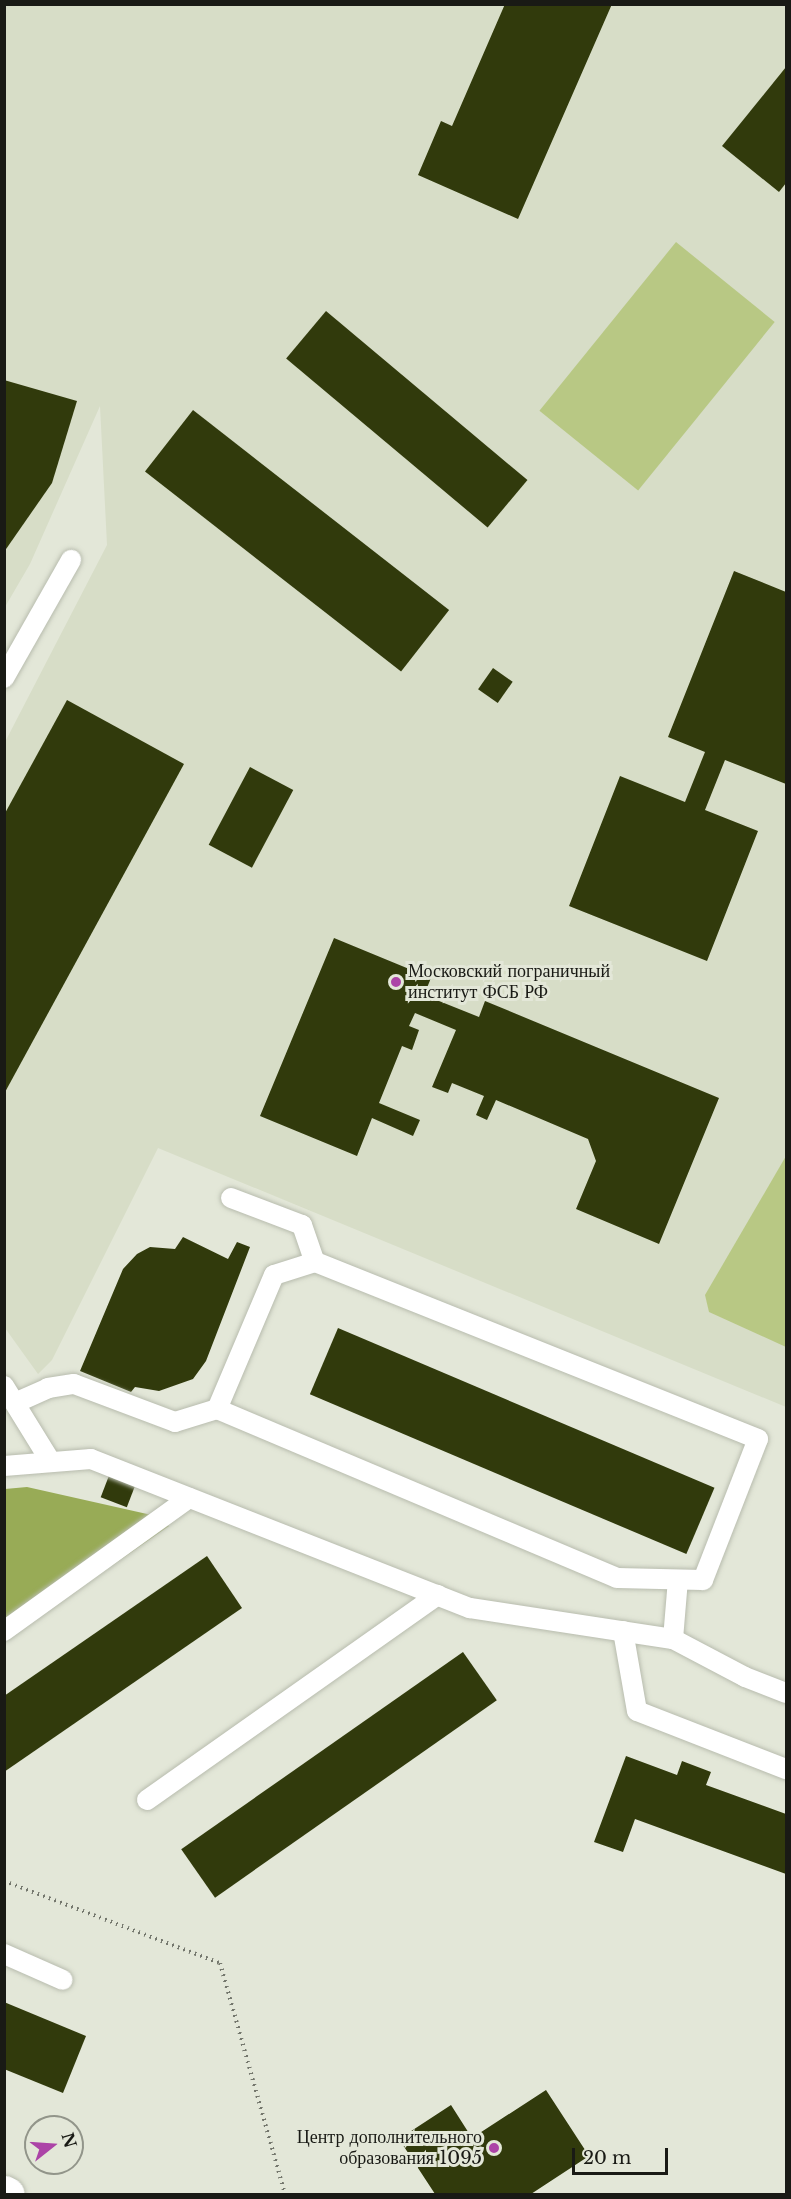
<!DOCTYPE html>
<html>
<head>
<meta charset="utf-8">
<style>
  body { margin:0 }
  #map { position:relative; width:791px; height:2199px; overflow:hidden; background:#e3e7d8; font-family:"Libre Baskerville",serif }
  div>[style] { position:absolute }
  .built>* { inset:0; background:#d7ddc7 }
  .green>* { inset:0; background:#b8c884; transform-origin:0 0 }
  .forest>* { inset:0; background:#98ab56 }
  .building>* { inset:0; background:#313a0c; transform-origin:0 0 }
  .path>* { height:4px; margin-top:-2px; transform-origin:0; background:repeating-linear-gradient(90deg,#74776d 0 1.5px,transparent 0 6px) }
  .roads { filter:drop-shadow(0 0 2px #b8bcae) drop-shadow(0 0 2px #b8bcae) }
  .service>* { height:20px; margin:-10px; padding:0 10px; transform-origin:10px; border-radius:10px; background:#fff }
  .minor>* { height:33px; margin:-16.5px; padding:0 16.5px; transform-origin:16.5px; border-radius:16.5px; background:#fff }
  .dots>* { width:16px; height:16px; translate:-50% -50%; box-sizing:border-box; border:3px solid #e3e7d8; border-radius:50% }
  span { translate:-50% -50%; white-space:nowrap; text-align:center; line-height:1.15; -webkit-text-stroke:6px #e3e7d8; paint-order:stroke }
  .poi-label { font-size:18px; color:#191a15 }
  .left { translate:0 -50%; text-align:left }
  .right { translate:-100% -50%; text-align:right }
  .frame { position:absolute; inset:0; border:6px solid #191a15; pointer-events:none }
  .north { position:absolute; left:24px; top:2115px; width:60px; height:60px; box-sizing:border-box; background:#e3e7d8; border:2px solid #92958a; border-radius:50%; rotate:73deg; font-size:16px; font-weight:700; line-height:24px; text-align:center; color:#191a15 }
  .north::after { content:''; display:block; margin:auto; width:21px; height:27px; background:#ac44a7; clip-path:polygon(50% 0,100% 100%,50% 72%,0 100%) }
  .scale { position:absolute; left:572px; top:2148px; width:96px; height:27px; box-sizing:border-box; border:3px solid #191a15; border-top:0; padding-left:8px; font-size:18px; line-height:21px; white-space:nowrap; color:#191a15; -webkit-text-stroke:4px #e3e7d8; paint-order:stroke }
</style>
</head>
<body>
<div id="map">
  <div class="built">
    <i style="clip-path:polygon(5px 5px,786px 5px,786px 1407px,158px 1148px,52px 1360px,38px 1374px,5px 1328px,5px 742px,107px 545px,100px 406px,30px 564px,5px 607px)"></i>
  </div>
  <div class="green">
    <i style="left:676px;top:242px;width:127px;height:217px;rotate:39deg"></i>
    <i style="clip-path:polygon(786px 1156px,786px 1347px,709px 1312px,705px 1295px)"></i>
  </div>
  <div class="forest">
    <i style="clip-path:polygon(27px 1487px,156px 1516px,169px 1526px,5px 1640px,5px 1489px)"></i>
  </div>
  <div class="building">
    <i style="clip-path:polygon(505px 4px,612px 4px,518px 219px,418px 175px,441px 121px,452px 126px)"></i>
    <i style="clip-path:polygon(786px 67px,786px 183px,779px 192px,722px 146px)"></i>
    <i style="left:326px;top:311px;width:263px;height:62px;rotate:40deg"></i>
    <i style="clip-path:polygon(4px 380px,77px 401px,52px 483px,4px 552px)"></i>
    <i style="left:193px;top:410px;width:325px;height:78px;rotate:38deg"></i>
    <i style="clip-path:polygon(734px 571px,786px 592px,786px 784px,725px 760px,705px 810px,758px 831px,707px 961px,569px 906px,620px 776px,685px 802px,705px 752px,668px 737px)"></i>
    <i style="left:493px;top:668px;width:24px;height:26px;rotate:35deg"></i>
    <i style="clip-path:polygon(67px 700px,184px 764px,4px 1094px,4px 815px)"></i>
    <i style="left:250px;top:767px;width:49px;height:88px;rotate:28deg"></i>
    <i style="clip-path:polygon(334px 938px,431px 978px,424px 995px,479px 1017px,485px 1001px,719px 1098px,659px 1244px,576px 1209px,596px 1161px,588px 1139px,496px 1100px,487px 1120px,476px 1115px,484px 1096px,452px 1083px,448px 1093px,432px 1087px,456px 1030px,415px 1013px,409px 1026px,419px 1030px,412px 1050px,402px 1046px,379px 1103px,420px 1120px,413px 1136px,372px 1118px,357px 1156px,260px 1116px)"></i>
    <i style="clip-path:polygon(183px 1237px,228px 1259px,237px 1242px,250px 1247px,206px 1361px,193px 1379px,159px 1391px,135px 1387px,131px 1392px,80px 1371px,123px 1269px,137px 1254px,150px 1247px,175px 1249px)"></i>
    <i style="left:338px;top:1328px;width:409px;height:72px;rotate:23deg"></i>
    <i style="left:110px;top:1473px;width:28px;height:26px;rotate:21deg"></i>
    <i style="clip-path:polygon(207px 1556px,242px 1608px,4px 1772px,4px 1696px)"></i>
    <i style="left:463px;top:1652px;width:59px;height:344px;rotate:55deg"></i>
    <i style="clip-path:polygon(626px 1756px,677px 1775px,682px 1761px,711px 1772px,706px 1785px,786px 1814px,786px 1874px,635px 1819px,623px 1852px,594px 1842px)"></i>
    <i style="clip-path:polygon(4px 2002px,86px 2036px,63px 2093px,4px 2069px)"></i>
    <i style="clip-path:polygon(546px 2090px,589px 2156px,531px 2194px,435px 2194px,399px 2139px,451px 2105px,472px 2138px)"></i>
  </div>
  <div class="path">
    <i style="left:4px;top:1881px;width:231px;rotate:20.8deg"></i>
    <i style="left:220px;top:1963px;width:240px;rotate:74.3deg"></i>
  </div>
  <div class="roads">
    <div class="service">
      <i style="left:4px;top:678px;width:136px;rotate:-60.4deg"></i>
      <i style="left:231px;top:1198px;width:76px;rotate:20.8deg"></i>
      <i style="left:302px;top:1225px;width:39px;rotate:71deg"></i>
      <i style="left:4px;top:1386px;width:89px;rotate:58.3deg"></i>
      <i style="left:15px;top:1403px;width:36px;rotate:-24deg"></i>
      <i style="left:48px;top:1388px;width:26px;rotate:-9deg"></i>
      <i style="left:74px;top:1384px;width:108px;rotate:20.6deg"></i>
      <i style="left:175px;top:1422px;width:44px;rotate:-17.2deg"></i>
      <i style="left:217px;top:1409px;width:434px;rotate:22.9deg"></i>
      <i style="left:617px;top:1578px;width:86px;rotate:1.3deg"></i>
      <i style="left:703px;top:1580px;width:151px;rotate:-68.7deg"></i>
      <i style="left:758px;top:1439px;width:477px;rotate:-158.2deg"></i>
      <i style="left:315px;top:1262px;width:43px;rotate:162.4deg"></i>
      <i style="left:274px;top:1275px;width:146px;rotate:113deg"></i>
      <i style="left:4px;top:1466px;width:87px;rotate:-4.6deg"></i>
      <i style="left:91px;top:1459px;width:407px;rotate:21.5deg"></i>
      <i style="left:470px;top:1608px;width:205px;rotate:8.7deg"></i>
      <i style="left:673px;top:1639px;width:81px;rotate:27.8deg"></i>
      <i style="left:745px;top:1677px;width:44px;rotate:21.3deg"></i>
      <i style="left:4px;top:1631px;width:228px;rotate:-35.7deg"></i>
      <i style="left:623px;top:1631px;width:81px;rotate:80.1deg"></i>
      <i style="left:637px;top:1711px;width:160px;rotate:21.3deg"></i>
      <i style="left:673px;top:1639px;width:59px;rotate:-85.2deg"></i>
      <i style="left:147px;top:1800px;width:356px;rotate:-35.2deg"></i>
      <i style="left:4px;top:1954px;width:64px;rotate:23.8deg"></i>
    </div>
    <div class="minor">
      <i style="left:4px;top:2192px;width:4px;rotate:27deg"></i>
    </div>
  </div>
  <div class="dots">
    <i style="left:396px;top:982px;background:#ac44a7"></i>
    <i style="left:494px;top:2148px;background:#ac44a7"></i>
  </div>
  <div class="poi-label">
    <span class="left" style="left:408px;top:982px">Московский пограничный<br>институт ФСБ РФ</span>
    <span class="right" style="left:482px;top:2148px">Центр дополнительного<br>образования 1095</span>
  </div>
  <div class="frame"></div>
  <div class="north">N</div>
  <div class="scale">20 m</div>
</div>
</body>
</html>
